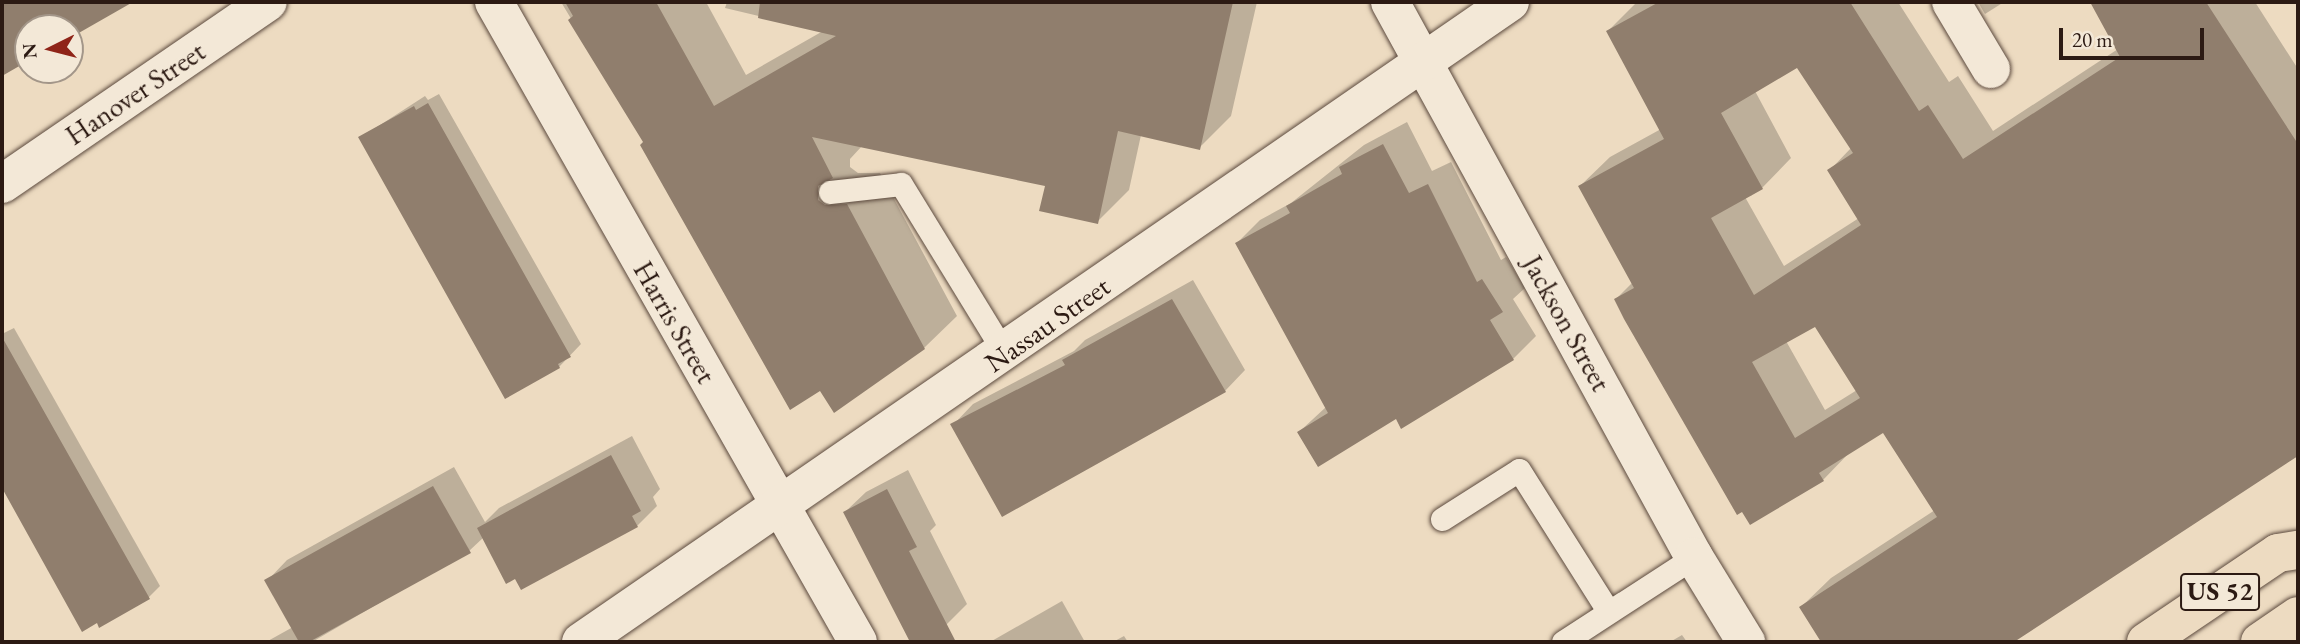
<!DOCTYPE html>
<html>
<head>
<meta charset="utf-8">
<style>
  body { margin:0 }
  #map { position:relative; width:2300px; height:644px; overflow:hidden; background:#eddbc1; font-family:"EB Garamond",serif }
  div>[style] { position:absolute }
  .shadow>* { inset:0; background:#0003 }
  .building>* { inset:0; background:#907e6d }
  .roads { filter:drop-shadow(0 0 2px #5c4a3e) drop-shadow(0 0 2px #5c4a3e) }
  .service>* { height:23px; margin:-11.5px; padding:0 11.5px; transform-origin:11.5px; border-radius:11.5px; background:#f3e8d7 }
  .minor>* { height:38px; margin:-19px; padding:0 19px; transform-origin:19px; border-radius:19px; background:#f3e8d7 }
  .primary>* { height:38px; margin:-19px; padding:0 19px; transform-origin:19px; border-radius:19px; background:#eddbc1 }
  span { translate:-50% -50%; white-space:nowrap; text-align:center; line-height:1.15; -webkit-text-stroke:6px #f3e8d7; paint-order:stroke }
  .shield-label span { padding:2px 5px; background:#f3e8d7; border:2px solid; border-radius:5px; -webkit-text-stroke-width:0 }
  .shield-label { font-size:26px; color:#2c1a13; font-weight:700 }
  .street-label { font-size:28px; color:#2c1a13 }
  .frame { position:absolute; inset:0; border:4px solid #2c1a13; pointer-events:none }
  .north { position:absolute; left:14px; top:14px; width:70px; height:70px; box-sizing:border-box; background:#f3e8d7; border:2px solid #a39689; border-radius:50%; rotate:264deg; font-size:19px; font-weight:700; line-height:28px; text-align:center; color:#2c1a13 }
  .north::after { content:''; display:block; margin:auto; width:24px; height:32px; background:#8f2418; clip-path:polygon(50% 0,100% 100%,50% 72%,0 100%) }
  .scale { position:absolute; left:2059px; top:28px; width:145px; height:32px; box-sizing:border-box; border:4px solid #2c1a13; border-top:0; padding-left:9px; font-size:21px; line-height:24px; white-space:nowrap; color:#2c1a13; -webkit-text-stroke:5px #f3e8d7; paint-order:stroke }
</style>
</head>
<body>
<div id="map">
  <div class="shadow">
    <i style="clip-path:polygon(2px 2px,125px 2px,70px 33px,70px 28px,28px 28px,28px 56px,2px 71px)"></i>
    <i style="clip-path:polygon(561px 2px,706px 2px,746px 75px,823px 31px,725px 8px,727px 2px,1257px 2px,1231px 116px,1199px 148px,1141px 135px,1129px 190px,1097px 222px,1047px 185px,862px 146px,850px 159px,850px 167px,858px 173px,880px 173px,957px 316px,924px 348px,645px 142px)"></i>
    <i style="clip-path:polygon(evenodd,1637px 2px,1898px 2px,1949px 82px,1958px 76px,1993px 131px,2118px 49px,2092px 2px,2255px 2px,2298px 69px,2298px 454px,2011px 642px,1824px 642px,1801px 607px,1831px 578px,1935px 510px,1884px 431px,1851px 451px,1823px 480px,1616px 299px,1633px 282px,1580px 186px,1610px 157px,1661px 129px,1608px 31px,1637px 2px,1798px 66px,1851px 148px,1829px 171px,1859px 218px,1784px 266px,1745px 197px,1762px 188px,1791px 158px,1755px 91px,1798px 66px,1637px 2px,1815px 325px,1857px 390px,1825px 410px,1786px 341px,1815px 325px)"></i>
    <i style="clip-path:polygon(1978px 2px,2004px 2px,1985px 14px)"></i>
    <i style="clip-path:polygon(439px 94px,581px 344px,559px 367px,360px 138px,425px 96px,428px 100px)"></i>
    <i style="clip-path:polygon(1407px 122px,1432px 171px,1451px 162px,1501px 260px,1506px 257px,1525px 288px,1513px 299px,1536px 336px,1513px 359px,1397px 417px,1299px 432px,1326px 407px,1237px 243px,1260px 220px,1291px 203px,1364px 145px)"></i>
    <i style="clip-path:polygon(1193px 280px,1245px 370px,1225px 391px,953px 425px,973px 404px,1074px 351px,1085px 340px)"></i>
    <i style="clip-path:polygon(14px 328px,160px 586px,149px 597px,83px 629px,2px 485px,2px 334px)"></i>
    <i style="clip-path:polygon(632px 436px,660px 489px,653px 497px,657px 506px,637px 526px,515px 576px,484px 537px,469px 551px,312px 642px,266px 642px,293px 627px,267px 581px,287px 560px,454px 467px,485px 522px,499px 508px)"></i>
    <i style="clip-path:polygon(908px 470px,936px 525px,930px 531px,967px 604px,947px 624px,912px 642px,845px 512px,866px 492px)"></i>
    <i style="clip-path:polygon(1062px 601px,1085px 642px,990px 642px)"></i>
    <i style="clip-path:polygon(1682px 635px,1687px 642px,1670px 642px)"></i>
    <i style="clip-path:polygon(1124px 636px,1128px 642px,1113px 642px)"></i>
  </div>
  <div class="building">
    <i style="clip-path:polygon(2px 2px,133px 2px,70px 38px,70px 28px,28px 28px,28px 61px,2px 76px)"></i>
    <i style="clip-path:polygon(565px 2px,656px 2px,714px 106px,836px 36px,758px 18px,760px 2px,1233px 2px,1200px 150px,1118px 131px,1098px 224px,1039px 211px,1045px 186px,812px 137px,833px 178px,818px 186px,818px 200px,825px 205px,847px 204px,925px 349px,834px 413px,820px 391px,790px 410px,640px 145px,643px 142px,568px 20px,573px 16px)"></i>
    <i style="clip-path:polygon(evenodd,1659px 2px,1850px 2px,1919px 111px,1928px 105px,1963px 159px,2120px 57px,2090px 2px,2206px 2px,2298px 144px,2298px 456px,2014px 642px,1821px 642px,1799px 607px,1937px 517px,1883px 433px,1819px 473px,1824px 481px,1750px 525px,1742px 512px,1737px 515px,1624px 319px,1614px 299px,1634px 288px,1578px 186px,1664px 139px,1606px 31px,1659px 2px,1797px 68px,1853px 153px,1827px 170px,1861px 225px,1754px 295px,1711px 218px,1763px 189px,1721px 113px,1797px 68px,1659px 2px,1815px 327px,1860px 398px,1795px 438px,1752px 362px,1815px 327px)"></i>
    <i style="clip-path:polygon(428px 103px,571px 357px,558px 364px,560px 368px,505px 399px,358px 137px,414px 106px,416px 110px)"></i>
    <i style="clip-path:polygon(1383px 144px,1409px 193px,1428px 184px,1477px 282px,1482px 279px,1503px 312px,1490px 320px,1514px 360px,1401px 429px,1396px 419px,1318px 467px,1297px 432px,1328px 413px,1235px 243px,1290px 213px,1286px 206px,1342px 174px,1339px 167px)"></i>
    <i style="clip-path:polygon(1172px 299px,1226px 392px,1002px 517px,950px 424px,1065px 365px,1062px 360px)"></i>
    <i style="clip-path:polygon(2px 337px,150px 599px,99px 628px,97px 623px,82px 632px,2px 488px)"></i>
    <i style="clip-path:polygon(611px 455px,641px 511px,632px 516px,638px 527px,521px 590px,515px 579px,506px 584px,477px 528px)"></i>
    <i style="clip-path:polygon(433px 486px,471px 553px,309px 642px,299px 642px,264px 580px)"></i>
    <i style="clip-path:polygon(887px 489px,917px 547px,909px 551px,956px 642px,910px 642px,843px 512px)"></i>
  </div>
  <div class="roads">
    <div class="service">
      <i style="left:830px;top:192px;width:71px;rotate:-6.4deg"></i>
      <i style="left:901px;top:184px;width:199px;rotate:58.5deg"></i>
      <i style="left:1442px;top:519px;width:91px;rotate:-32.5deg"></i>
      <i style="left:1519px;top:470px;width:167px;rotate:57.7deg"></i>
      <i style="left:1563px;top:642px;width:156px;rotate:-33deg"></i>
    </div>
    <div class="minor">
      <i style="left:494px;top:2px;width:736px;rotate:60.37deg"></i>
      <i style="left:1390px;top:2px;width:633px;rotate:61.29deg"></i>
      <i style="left:1694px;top:557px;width:100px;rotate:58.5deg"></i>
      <i style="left:1951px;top:2px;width:78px;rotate:59.2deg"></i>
      <i style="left:2px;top:184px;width:322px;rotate:-34.4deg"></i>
      <i style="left:581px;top:642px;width:1128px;rotate:-34.56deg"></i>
    </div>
    <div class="primary">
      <i style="left:2146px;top:642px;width:159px;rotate:-34deg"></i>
      <i style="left:2278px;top:553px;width:20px;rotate:-9deg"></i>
      <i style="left:2260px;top:642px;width:46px;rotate:-34.4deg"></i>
    </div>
  </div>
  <div class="shield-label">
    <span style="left:2220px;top:592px">US 52</span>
  </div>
  <div class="street-label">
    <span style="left:135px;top:93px;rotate:-34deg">Hanover Street</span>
    <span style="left:675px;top:322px;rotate:60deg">Harris Street</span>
    <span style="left:1567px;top:323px;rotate:61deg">Jackson Street</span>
    <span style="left:1047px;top:324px;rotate:-35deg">Nassau Street</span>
  </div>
  <div class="frame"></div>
  <div class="north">N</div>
  <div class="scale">20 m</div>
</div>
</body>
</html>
